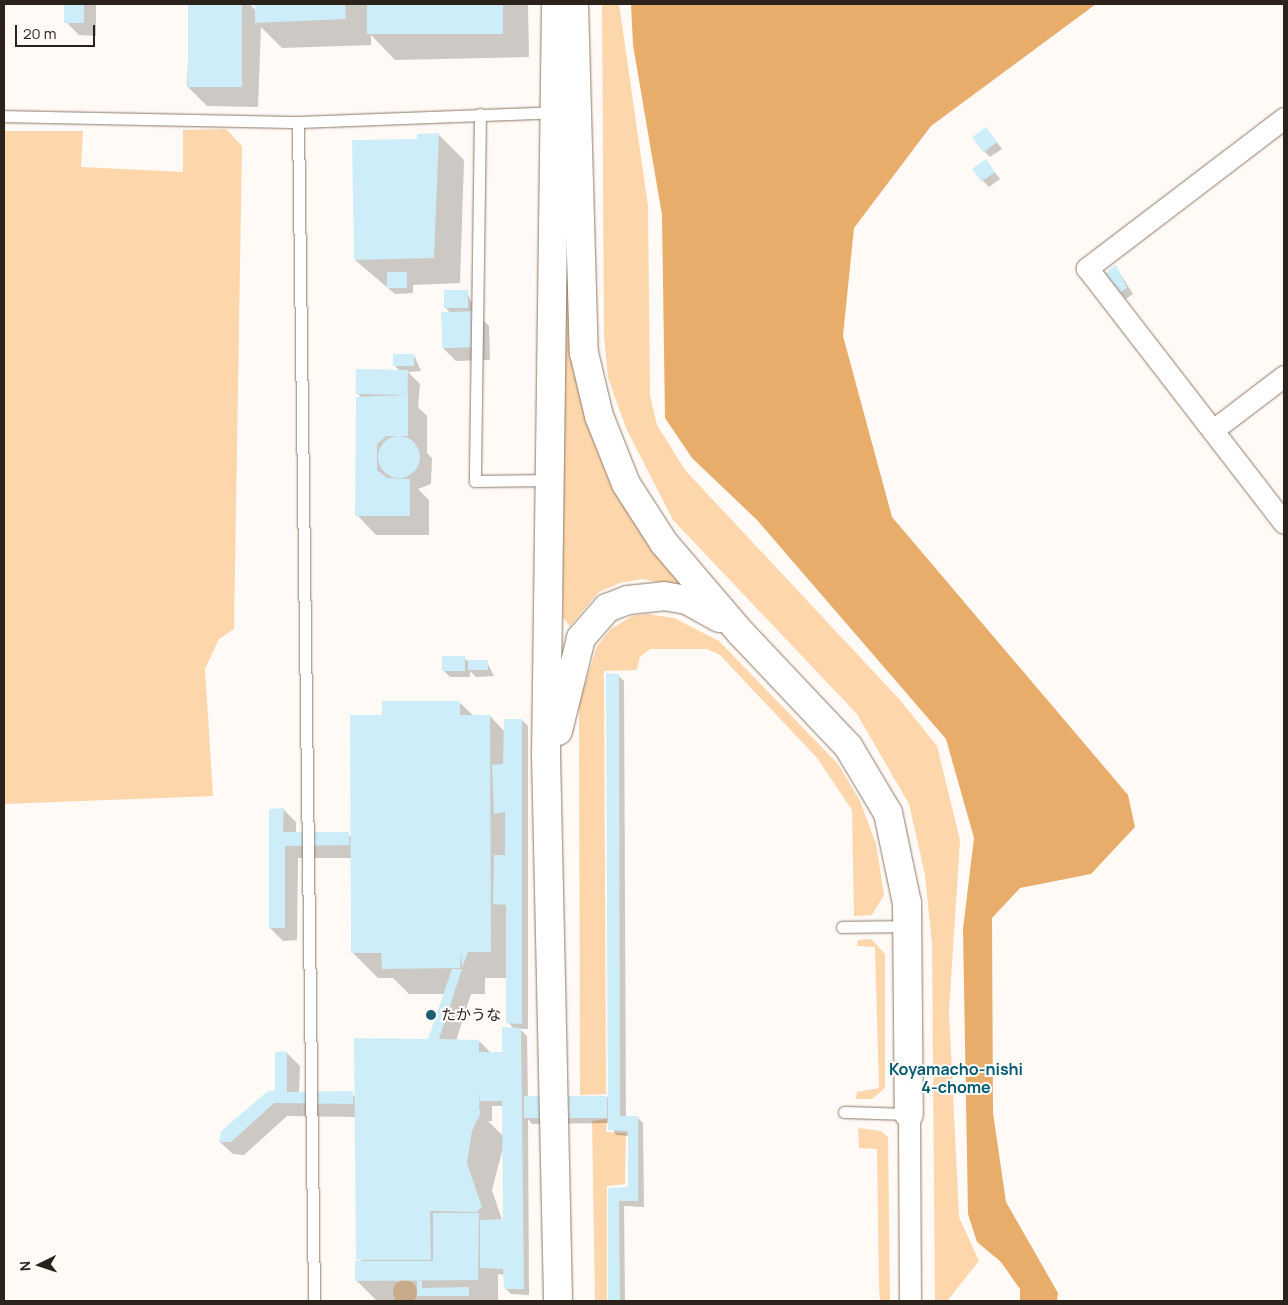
<!DOCTYPE html>
<html>
<head>
<meta charset="utf-8">
<style>
  body { margin:0 }
  #map { position:relative; width:1288px; height:1305px; overflow:hidden; background:#fffaf6; font-family:Manrope,"Noto Sans JP",sans-serif }
  div>[style] { position:absolute }
  .green>* { inset:0; background:#fdd6ac }
  .round { border-radius:50% }
  .forest>* { inset:0; background:#e8ad6a }
  .shadow>* { inset:0; background:#0003 }
  .building>* { inset:0; background:#cdedf8; transform-origin:0 0 }
  .roads { filter:drop-shadow(0 0 1px #8c7966) drop-shadow(0 0 1px #8c7966) }
  .lane>* { height:11px; margin:-5.5px; padding:0 5.5px; transform-origin:5.5px; border-radius:5.5px; background:#fff }
  .street>* { height:21px; margin:-10.5px; padding:0 10.5px; transform-origin:10.5px; border-radius:10.5px; background:#fff }
  .secondary>* { height:28px; margin:-14px; padding:0 14px; transform-origin:14px; border-radius:14px; background:#fff }
  .dots>* { width:14px; height:14px; translate:-50% -50%; box-sizing:border-box; border:2px solid #fffaf6; border-radius:50% }
  span { translate:-50% -50%; white-space:nowrap; text-align:center; line-height:1.15; -webkit-text-stroke:4px #fffaf6; paint-order:stroke }
  .poi-label { font-size:15px; color:#2b231b }
  .left { translate:0 -50%; text-align:left }
  .neighbourhood-label { font-size:16px; color:#015b71; font-weight:700 }
  .frame { position:absolute; inset:0; border:5px solid #2b231b; pointer-events:none }
  .north { position:absolute; left:15px; top:1240px; width:50px; height:50px; -webkit-text-stroke:4px #fffaf6; paint-order:stroke; rotate:266deg; font-size:14px; font-weight:700; line-height:20px; text-align:center; color:#2b231b }
  .north::after { content:''; display:block; margin:auto; width:18px; height:22px; background:#2b231b; clip-path:polygon(50% 0,100% 100%,50% 72%,0 100%) }
  .scale { position:absolute; left:15px; top:25px; width:80px; height:22px; box-sizing:border-box; border:2px solid #2b231b; border-top:0; padding-left:6px; font-size:15px; line-height:18px; white-space:nowrap; color:#2b231b; -webkit-text-stroke:4px #fffaf6; paint-order:stroke }
</style>
</head>
<body>
<div id="map">
  <div class="green">
    <i style="clip-path:polygon(602px 4px,619px 4px,648px 206px,650px 395px,657px 425px,685px 470px,900px 700px,937px 746px,960px 840px,949px 1011px,959px 1217px,979px 1261px,947px 1301px,935px 1301px,932px 944px,925px 875px,909px 804px,857px 714px,673px 520px,626px 428px,608px 378px,604px 336px)"></i>
    <i style="clip-path:polygon(226px 129px,242px 146px,234px 629px,219px 639px,205px 669px,213px 796px,4px 804px,4px 131px,83px 131px,81px 167px,183px 172px,183px 130px)"></i>
    <i style="clip-path:polygon(568px 179px,573px 356px,680px 579px,676px 585px,642px 579px,620px 583px,599px 592px,570px 626px,563px 618px,563px 180px)"></i>
    <i style="clip-path:polygon(647px 614px,674px 618px,719px 641px,838px 764px,860px 801px,876px 844px,884px 895px,872px 915px,854px 916px,852px 810px,817px 758px,720px 655px,707px 649px,650px 649px,640px 657px,637px 670px,604px 671px,606px 1094px,580px 1095px,579px 703px,597px 646px,611px 629px,632px 616px)"></i>
    <i style="clip-path:polygon(871px 939px,885px 954px,885px 1088px,872px 1099px,856px 1099px,857px 1092px,879px 1088px,875px 947px,857px 946px,858px 940px)"></i>
    <i style="clip-path:polygon(607px 1119px,606px 1132px,626px 1133px,625px 1184px,607px 1186px,607px 1301px,595px 1301px,592px 1121px)"></i>
    <i style="clip-path:polygon(858px 1128px,881px 1131px,888px 1137px,890px 1301px,880px 1301px,879px 1285px,877px 1149px,859px 1148px)"></i>
    <i class="round" style="left:393px;top:1280px;width:24px;height:24px"></i>
  </div>
  <div class="forest">
    <i style="clip-path:polygon(631px 4px,1096px 4px,931px 126px,854px 228px,843px 336px,892px 517px,1128px 795px,1135px 827px,1091px 874px,1020px 888px,992px 918px,993px 1113px,1006px 1202px,1058px 1293px,1057px 1301px,1020px 1301px,1020px 1289px,1001px 1262px,977px 1242px,968px 1214px,963px 929px,974px 838px,946px 739px,757px 520px,692px 458px,665px 418px,662px 215px,633px 45px)"></i>
  </div>
  <div class="shadow">
    <i style="clip-path:polygon(66px 4px,96px 4px,96px 36px,79px 35px,66px 22px)"></i>
    <i style="clip-path:polygon(190px 4px,250px 4px,256px 11px,256px 4px,528px 4px,529px 57px,395px 60px,371px 35px,371px 45px,282px 48px,261px 27px,258px 107px,207px 106px,187px 86px)"></i>
    <i style="clip-path:polygon(986px 128px,1002px 149px,990px 157px,984px 151px)"></i>
    <i style="clip-path:polygon(438px 134px,464px 160px,460px 283px,413px 285px,413px 293px,395px 294px,355px 260px,353px 141px,418px 141px)"></i>
    <i style="clip-path:polygon(986px 161px,1000px 179px,989px 187px,983px 181px)"></i>
    <i style="clip-path:polygon(1116px 267px,1133px 294px,1126px 299px,1106px 274px)"></i>
    <i style="clip-path:polygon(467px 292px,476px 313px,489px 326px,490px 360px,456px 361px,443px 348px,451px 314px,446px 308px)"></i>
    <i style="clip-path:polygon(414px 355px,421px 371px,408px 372px,420px 384px,418px 407px,427px 416px,427px 453px,432px 458px,431px 484px,418px 489px,429px 500px,429px 535px,376px 535px,357px 515px,362px 398px,357px 393px,400px 371px,395px 366px)"></i>
    <i style="clip-path:polygon(464px 658px,469px 662px,487px 662px,494px 676px,476px 677px,470px 671px,470px 677px,450px 677px,443px 670px)"></i>
    <i style="clip-path:polygon(evenodd,618px 675px,624px 681px,626px 1117px,637px 1117px,643px 1123px,644px 1207px,624px 1206px,625px 1301px,610px 1301px,609px 1189px,630px 1188px,630px 1136px,616px 1135px,609px 1123px,532px 1124px,528px 1119px,529px 1295px,511px 1294px,505px 1288px,505px 1275px,498px 1274px,498px 1300px,376px 1300px,356px 1280px,361px 1263px,356px 1117px,287px 1116px,244px 1155px,233px 1154px,220px 1142px,276px 1091px,287px 1053px,300px 1066px,299px 1093px,356px 1096px,432px 1040px,445px 994px,409px 994px,393px 978px,378px 978px,352px 952px,352px 858px,298px 858px,297px 940px,283px 941px,270px 928px,283px 809px,296px 822px,296px 833px,352px 836px,383px 716px,459px 702px,474px 716px,490px 716px,505px 732px,522px 720px,528px 726px,528px 1029px,520px 1029px,527px 1036px,528px 1098px,609px 1097px,618px 675px,485px 978px,507px 978px,508px 1022px,514px 1029px,503px 1053px,491px 1053px,479px 1041px,456px 1041px,471px 994px,485px 994px,485px 978px,618px 675px,492px 1106px,504px 1106px,504px 1137px,488px 1121px,492px 1121px,492px 1106px,618px 675px,504px 1144px,503px 1223px,492px 1190px,504px 1144px)"></i>
  </div>
  <div class="building">
    <i style="left:64px;top:4px;width:20px;height:19px"></i>
    <i style="left:188px;top:4px;width:54px;height:83px"></i>
    <i style="clip-path:polygon(255px 4px,345px 4px,346px 19px,255px 23px)"></i>
    <i style="left:367px;top:4px;width:136px;height:30px"></i>
    <i style="left:986px;top:127px;width:19px;height:17px;rotate:54deg"></i>
    <i style="clip-path:polygon(439px 133px,434px 258px,354px 260px,352px 140px,417px 139px,417px 134px)"></i>
    <i style="left:986px;top:159px;width:16px;height:17px;rotate:55deg"></i>
    <i style="clip-path:polygon(1116px 265px,1127px 288px,1119px 293px,1104px 274px)"></i>
    <i style="left:387px;top:272px;width:20px;height:16px"></i>
    <i style="left:444px;top:290px;width:24px;height:18px"></i>
    <i style="left:476px;top:311px;width:36px;height:35px;rotate:88deg"></i>
    <i style="left:393px;top:354px;width:21px;height:12px"></i>
    <i style="left:356px;top:369px;width:52px;height:25px;rotate:1deg"></i>
    <i style="clip-path:polygon(408px 395px,408px 436px,386px 436px,377px 444px,377px 470px,387px 478px,410px 479px,410px 516px,355px 516px,356px 397px)"></i>
    <i class="round" style="left:378px;top:436px;width:42px;height:42px"></i>
    <i style="left:442px;top:656px;width:23px;height:15px"></i>
    <i style="left:488px;top:660px;width:10px;height:20px;rotate:90deg"></i>
    <i style="clip-path:polygon(606px 673px,619px 674px,620px 1116px,638px 1116px,638px 1201px,619px 1201px,620px 1301px,608px 1301px,608px 1188px,628px 1187px,628px 1131px,608px 1130px)"></i>
    <i style="clip-path:polygon(382px 701px,460px 701px,460px 715px,490px 715px,491px 952px,468px 952px,462px 968px,461px 952px,460px 968px,382px 969px,381px 953px,351px 953px,350px 715px,382px 715px)"></i>
    <i style="clip-path:polygon(504px 719px,522px 719px,522px 1024px,506px 1023px,506px 905px,493px 904px,494px 855px,505px 855px,505px 812px,494px 814px,492px 765px,503px 764px)"></i>
    <i style="clip-path:polygon(284px 808px,283px 832px,349px 832px,349px 845px,285px 846px,285px 928px,269px 928px,269px 809px)"></i>
    <i style="clip-path:polygon(452px 969px,462px 969px,439px 1039px,479px 1040px,479px 1052px,502px 1052px,502px 1027px,521px 1028px,524px 1289px,504px 1289px,503px 1269px,480px 1268px,480px 1220px,503px 1219px,502px 1101px,480px 1101px,480px 1091px,479px 1109px,481px 1112px,472px 1131px,467px 1163px,482px 1207px,477px 1212px,430px 1211px,431px 1260px,356px 1260px,354px 1038px,428px 1039px)"></i>
    <i style="clip-path:polygon(287px 1051px,287px 1092px,353px 1091px,353px 1104px,274px 1103px,231px 1142px,219px 1142px,221px 1131px,268px 1091px,275px 1090px,275px 1052px)"></i>
    <i style="left:524px;top:1096px;width:83px;height:22px"></i>
    <i style="clip-path:polygon(433px 1213px,479px 1213px,478px 1280px,355px 1281px,355px 1261px,433px 1261px)"></i>
    <i style="clip-path:polygon(417px 1281px,422px 1281px,422px 1288px,469px 1287px,469px 1296px,417px 1296px)"></i>
  </div>
  <div class="roads">
    <div class="lane">
      <i style="left:480px;top:114px;width:367px;rotate:90.8deg"></i>
      <i style="left:475px;top:481px;width:74px;rotate:-0.8deg"></i>
      <i style="left:4px;top:116px;width:294px;rotate:1.2deg"></i>
      <i style="left:298px;top:122px;width:1179px;rotate:89.22deg"></i>
      <i style="left:298px;top:122px;width:258px;rotate:-2.2deg"></i>
      <i style="left:842px;top:927px;width:65px;rotate:-0.9deg"></i>
      <i style="left:844px;top:1112px;width:65px;rotate:1.8deg"></i>
    </div>
    <div class="street">
      <i style="left:1284px;top:118px;width:248px;rotate:142.7deg"></i>
      <i style="left:1087px;top:268px;width:322px;rotate:52.3deg"></i>
      <i style="left:1213px;top:430px;width:89px;rotate:-37.3deg"></i>
      <i style="left:909px;top:1114px;width:187px;rotate:89.7deg"></i>
    </div>
    <div class="secondary">
      <i style="left:556px;top:4px;width:750px;rotate:90.76deg"></i>
      <i style="left:546px;top:754px;width:547px;rotate:88.74deg"></i>
      <i style="left:574px;top:4px;width:349px;rotate:88.4deg"></i>
      <i style="left:584px;top:353px;width:65px;rotate:76.6deg"></i>
      <i style="left:599px;top:416px;width:73px;rotate:68.3deg"></i>
      <i style="left:626px;top:484px;width:70px;rotate:57.2deg"></i>
      <i style="left:664px;top:543px;width:118px;rotate:49.5deg"></i>
      <i style="left:741px;top:633px;width:156px;rotate:46.6deg"></i>
      <i style="left:848px;top:746px;width:78px;rotate:59.2deg"></i>
      <i style="left:888px;top:813px;width:92px;rotate:78.1deg"></i>
      <i style="left:907px;top:903px;width:211px;rotate:89.5deg"></i>
      <i style="left:558px;top:731px;width:96px;rotate:-76.1deg"></i>
      <i style="left:581px;top:638px;width:40px;rotate:-49deg"></i>
      <i style="left:607px;top:608px;width:22px;rotate:-21deg"></i>
      <i style="left:628px;top:600px;width:36px;rotate:-6deg"></i>
      <i style="left:664px;top:596px;width:23px;rotate:10deg"></i>
      <i style="left:687px;top:600px;width:37px;rotate:29deg"></i>
    </div>
  </div>
  <div class="dots">
    <i style="left:431px;top:1015px;background:#1c5f72"></i>
  </div>
  <div class="poi-label">
    <span class="left" style="left:441px;top:1015px">たかうな</span>
  </div>
  <div class="neighbourhood-label">
    <span style="left:956px;top:1078px">Koyamacho-nishi<br>4-chome</span>
  </div>
  <div class="frame"></div>
  <div class="north">N</div>
  <div class="scale">20 m</div>
</div>
</body>
</html>
